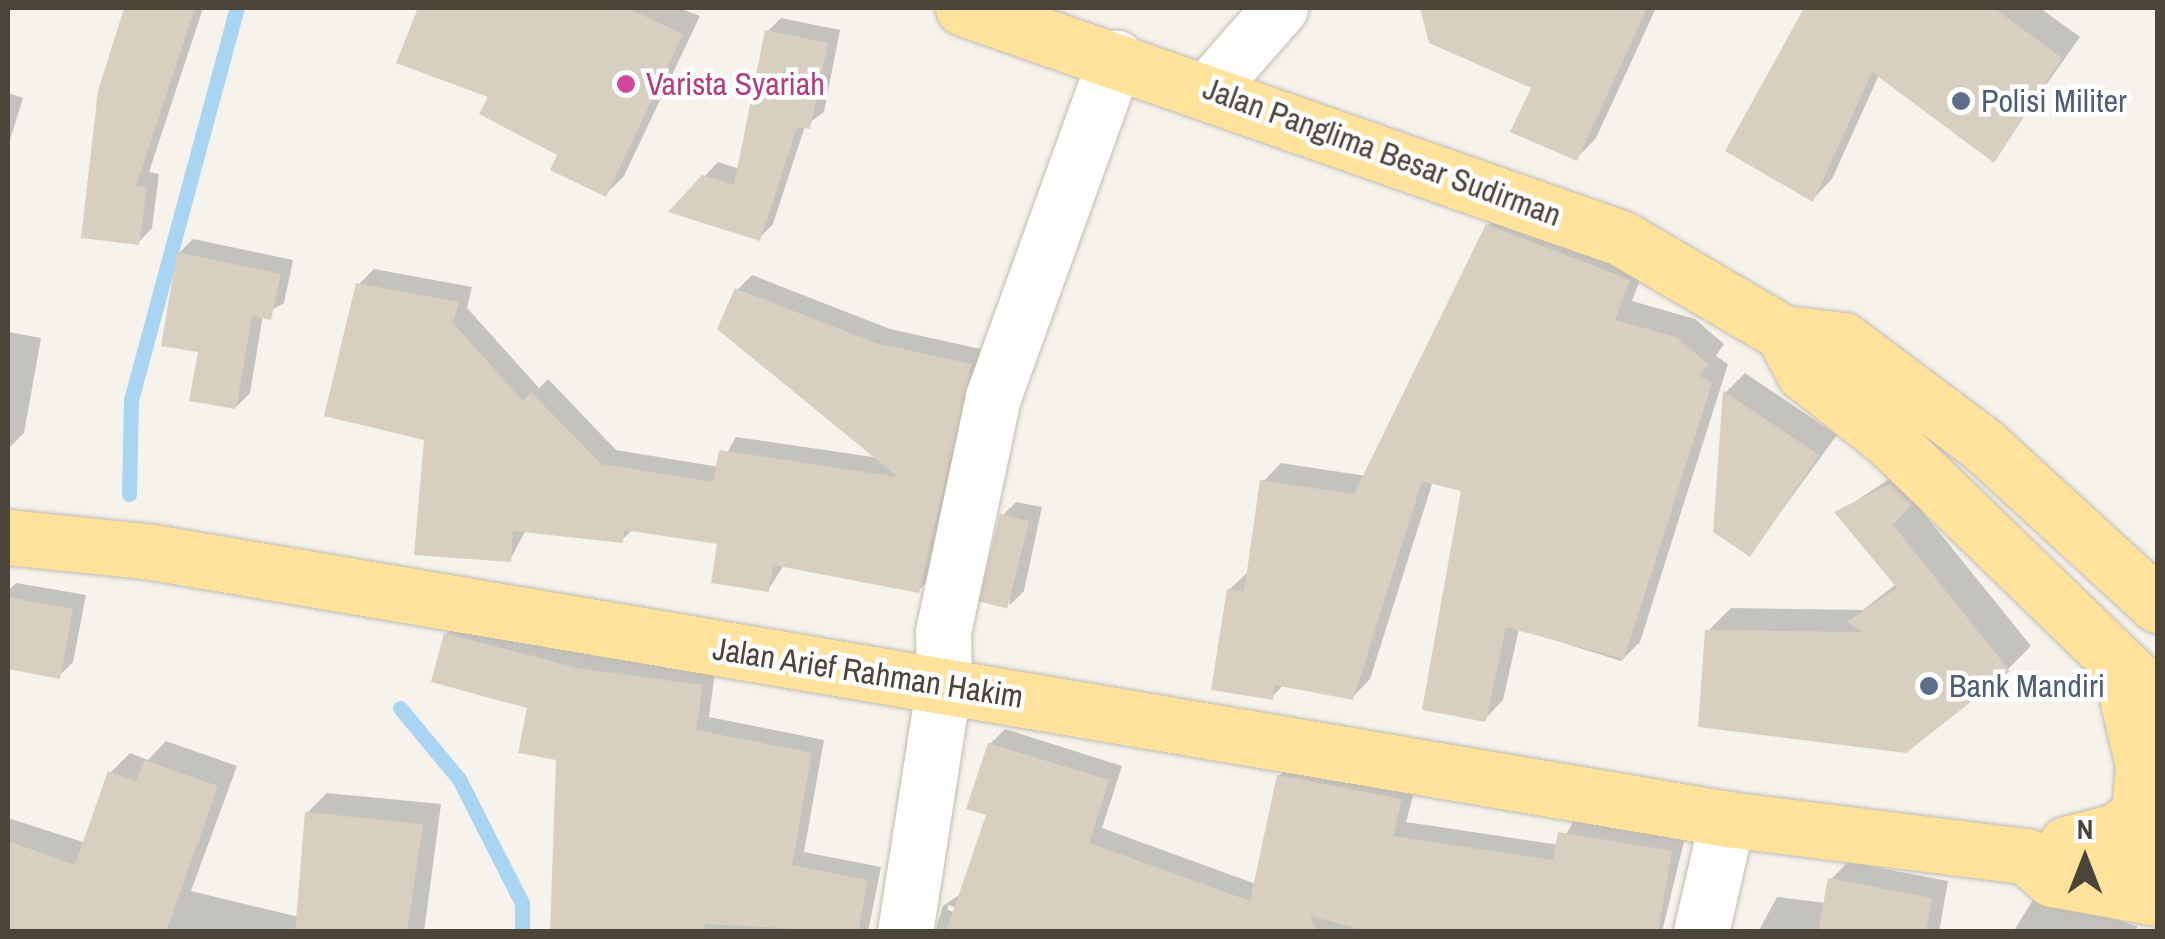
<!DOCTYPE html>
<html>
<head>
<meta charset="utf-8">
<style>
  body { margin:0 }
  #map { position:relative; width:2165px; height:939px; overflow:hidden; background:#f6f3ec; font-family:"Archivo Narrow",sans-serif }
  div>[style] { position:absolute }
  .shadow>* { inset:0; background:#0003 }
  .stream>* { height:15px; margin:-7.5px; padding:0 7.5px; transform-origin:7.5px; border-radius:7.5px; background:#a9d4f2 }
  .building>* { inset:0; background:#d8cfc1; transform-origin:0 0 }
  .roads { filter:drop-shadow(0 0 2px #c2bbae) drop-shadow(0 0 2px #c2bbae) }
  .minor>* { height:55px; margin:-27.5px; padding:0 27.5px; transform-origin:27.5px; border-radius:27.5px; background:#fff }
  .major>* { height:55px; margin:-27.5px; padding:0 27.5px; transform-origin:27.5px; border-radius:27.5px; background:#ffe39c }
  .dots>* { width:28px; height:28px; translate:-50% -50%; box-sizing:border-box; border:5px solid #fff; border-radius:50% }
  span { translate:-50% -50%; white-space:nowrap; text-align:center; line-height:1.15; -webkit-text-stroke:9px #fff; paint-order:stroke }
  .hotel-label { font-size:32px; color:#b23c85 }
  .left { translate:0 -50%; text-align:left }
  .service-label { font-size:32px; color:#4e5e75 }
  .street-label { font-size:32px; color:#4b4439 }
  .frame { position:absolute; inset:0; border:10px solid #4b4439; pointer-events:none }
  .north { position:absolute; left:2035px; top:809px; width:100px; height:100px; -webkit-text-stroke:8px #fff; paint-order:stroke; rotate:0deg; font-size:28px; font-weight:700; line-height:40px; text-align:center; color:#4b4439 }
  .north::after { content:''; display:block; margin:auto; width:35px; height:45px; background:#4b4439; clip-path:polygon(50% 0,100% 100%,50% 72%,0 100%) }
</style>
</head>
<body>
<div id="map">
  <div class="shadow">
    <i style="clip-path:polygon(126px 8px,203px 8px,149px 172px,159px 174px,152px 228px,138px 243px,100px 92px)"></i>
    <i style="clip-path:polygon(420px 8px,679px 8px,700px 16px,624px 176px,606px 194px,492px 95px,400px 62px)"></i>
    <i style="clip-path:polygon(1423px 8px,1656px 8px,1596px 138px,1577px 158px,1535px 87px,1431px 42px)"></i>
    <i style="clip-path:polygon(1807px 8px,2040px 8px,2080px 37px,1993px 160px,1879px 75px,1832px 179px,1813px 199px,1728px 150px)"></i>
    <i style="clip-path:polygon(781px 18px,840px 30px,824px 112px,805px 126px,773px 224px,759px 238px,704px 177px,718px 162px,740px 169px,767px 32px)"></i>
    <i style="clip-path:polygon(8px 93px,23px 98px,8px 146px)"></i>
    <i style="clip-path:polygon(1507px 207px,1647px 261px,1632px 301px,1695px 319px,1724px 344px,1716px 356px,1728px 364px,1640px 642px,1621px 661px,1519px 629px,1503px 700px,1485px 719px,1464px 489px,1433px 481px,1370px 679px,1352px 698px,1284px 684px,1272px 697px,1229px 590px,1248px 572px,1263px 482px,1281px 463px,1366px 476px,1488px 225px)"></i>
    <i style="clip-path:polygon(193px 239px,293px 260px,284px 303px,263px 315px,250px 393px,236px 407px,201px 350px,179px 253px)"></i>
    <i style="clip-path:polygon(374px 269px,472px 287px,467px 308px,539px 388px,548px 379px,616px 450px,719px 467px,736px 437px,879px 458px,737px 290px,752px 275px,890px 329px,985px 350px,933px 575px,919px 590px,784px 565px,768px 590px,719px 542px,633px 529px,622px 540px,526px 530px,510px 560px,427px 438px,359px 284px)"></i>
    <i style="clip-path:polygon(8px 332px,41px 338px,24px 433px,10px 447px)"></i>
    <i style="clip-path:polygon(1745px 373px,1837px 435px,1750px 554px,1715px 531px,1726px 392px)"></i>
    <i style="clip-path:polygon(1913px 463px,1914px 501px,2031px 646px,2008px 669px,1708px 631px,1731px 608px,1863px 610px,1896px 584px,1838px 513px)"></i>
    <i style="clip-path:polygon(1016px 502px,1042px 507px,1024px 591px,1010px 605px,1002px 516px)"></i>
    <i style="clip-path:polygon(16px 583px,86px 595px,73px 662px,59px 676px,8px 667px,8px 591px)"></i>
    <i style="clip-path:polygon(460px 621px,596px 656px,715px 672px,709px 717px,824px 740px,804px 852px,881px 867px,868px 932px,552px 932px,559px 758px,530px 706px,446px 634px)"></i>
    <i style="clip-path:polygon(evenodd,1005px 729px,1122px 766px,1102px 828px,1256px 884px,1279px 776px,1294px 761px,1416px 785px,1406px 822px,1559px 845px,1576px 818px,1685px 837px,1662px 932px,935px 932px,943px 906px,962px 893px,990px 814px,990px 744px,1005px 729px,948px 905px,966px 911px,965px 916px,948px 910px,948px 905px)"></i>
    <i style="clip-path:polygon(166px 741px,237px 766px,191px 891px,299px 917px,307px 813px,327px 793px,441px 804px,424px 932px,8px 932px,8px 818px,86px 843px,110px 773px,130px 753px,148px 760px)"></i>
    <i style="clip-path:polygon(1848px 862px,1948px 881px,1939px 932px,1758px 932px,1777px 897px,1826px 903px,1830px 880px)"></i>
    <i style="clip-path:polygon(2036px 895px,2137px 926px,2136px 932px,2013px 932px)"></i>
  </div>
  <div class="stream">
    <i style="left:129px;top:494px;width:94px;rotate:-88.8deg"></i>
    <i style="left:131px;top:400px;width:406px;rotate:-74.9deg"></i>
    <i style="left:400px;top:708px;width:92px;rotate:50.3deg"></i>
    <i style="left:459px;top:779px;width:139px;rotate:63.1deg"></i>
    <i style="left:522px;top:903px;width:29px;rotate:90deg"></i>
  </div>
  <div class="building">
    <i style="clip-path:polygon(124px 8px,195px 8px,136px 186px,147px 187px,139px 245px,81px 238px,98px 91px)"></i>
    <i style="clip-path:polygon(418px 8px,627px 8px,683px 34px,606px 197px,550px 170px,557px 155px,479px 114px,488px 97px,396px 63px)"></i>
    <i style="clip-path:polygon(1420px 8px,1647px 8px,1577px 161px,1510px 132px,1531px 88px,1429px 43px)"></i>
    <i style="clip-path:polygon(1804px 8px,1994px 8px,2062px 58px,1994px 163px,1872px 72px,1813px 202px,1725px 151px)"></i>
    <i style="clip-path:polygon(765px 30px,828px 43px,810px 129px,797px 127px,760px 241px,668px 212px,702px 175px,734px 185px)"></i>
    <i style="clip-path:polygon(1486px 224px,1630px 280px,1615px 320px,1676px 337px,1708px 364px,1700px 376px,1712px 383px,1624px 659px,1506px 627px,1486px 722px,1422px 710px,1461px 491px,1422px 481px,1353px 700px,1275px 685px,1273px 700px,1211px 690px,1227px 589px,1244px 592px,1260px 480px,1354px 494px)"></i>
    <i style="clip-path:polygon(177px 252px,281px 274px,271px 320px,252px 316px,236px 409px,189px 401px,198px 352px,161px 346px)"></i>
    <i style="clip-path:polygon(356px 283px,459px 302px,453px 323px,523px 401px,531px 392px,601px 464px,713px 482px,719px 450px,898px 477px,717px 329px,735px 288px,875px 343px,972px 364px,919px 593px,773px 565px,769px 592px,711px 583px,717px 544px,624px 530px,623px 543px,513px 531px,511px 562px,414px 555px,424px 440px,324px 416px)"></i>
    <i style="clip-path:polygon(1723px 391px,1819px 455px,1750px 557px,1713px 532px)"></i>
    <i style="clip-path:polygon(1890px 484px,1911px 505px,1893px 525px,2010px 671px,1906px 753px,1698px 727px,1705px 630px,1862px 632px,1847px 622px,1897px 588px,1834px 512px)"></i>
    <i style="left:1000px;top:514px;width:30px;height:90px;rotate:14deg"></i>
    <i style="clip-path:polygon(8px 597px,73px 609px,60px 679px,8px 669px)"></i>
    <i style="clip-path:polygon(444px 633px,581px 669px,703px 685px,696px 730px,812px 753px,792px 865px,868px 880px,858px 932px,705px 924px,704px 932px,550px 932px,556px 760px,518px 753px,527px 708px,431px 682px)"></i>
    <i style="clip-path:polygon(988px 743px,1109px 780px,1089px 843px,1250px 901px,1277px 775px,1402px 799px,1393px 836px,1553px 860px,1558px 832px,1672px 851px,1658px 932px,1372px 932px,1310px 916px,1318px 932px,946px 932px,986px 815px,966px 809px)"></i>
    <i style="clip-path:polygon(144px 760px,218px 786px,166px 932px,8px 932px,8px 841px,75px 865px,108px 771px,136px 782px)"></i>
    <i style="clip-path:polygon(305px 812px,423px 824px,407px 932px,295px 932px)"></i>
    <i style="clip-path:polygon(1828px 878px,1932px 898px,1926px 932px,1818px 932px)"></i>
  </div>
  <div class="roads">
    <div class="minor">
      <i style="left:1209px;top:89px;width:108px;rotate:-48.8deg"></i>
      <i style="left:905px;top:932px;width:253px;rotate:-81.1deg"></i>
      <i style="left:944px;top:682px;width:50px;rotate:-91.1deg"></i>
      <i style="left:943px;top:632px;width:240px;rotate:-78deg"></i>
      <i style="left:993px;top:397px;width:361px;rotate:-70.1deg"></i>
      <i style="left:1701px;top:932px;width:116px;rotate:-77deg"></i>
    </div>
    <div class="major">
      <i style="left:963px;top:8px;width:697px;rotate:19.27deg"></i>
      <i style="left:1621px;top:238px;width:188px;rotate:30.4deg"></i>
      <i style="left:1783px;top:333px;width:60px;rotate:6.7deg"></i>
      <i style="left:1843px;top:340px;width:174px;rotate:36.8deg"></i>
      <i style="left:1982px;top:444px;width:239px;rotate:42.5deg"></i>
      <i style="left:1783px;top:333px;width:45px;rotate:62.3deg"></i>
      <i style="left:1804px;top:373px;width:107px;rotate:38.2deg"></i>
      <i style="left:1888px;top:439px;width:376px;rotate:44.1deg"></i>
      <i style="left:8px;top:537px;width:145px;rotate:5.9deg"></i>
      <i style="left:152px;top:552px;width:1597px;rotate:9.62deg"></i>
      <i style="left:1727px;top:819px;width:301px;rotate:7.1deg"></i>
      <i style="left:2026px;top:856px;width:35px;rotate:41deg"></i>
      <i style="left:2052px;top:879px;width:108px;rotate:10.2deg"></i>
      <i style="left:2066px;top:844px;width:53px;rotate:-14.3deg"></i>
      <i style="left:2117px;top:831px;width:28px;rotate:-39deg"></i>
      <i style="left:2139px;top:813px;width:48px;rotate:-85.2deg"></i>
      <i style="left:2143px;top:765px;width:100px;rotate:-103.3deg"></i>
      <i style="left:2072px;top:845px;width:87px;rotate:9.2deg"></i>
    </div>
  </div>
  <div class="dots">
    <i style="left:626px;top:84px;background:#d1479c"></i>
    <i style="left:1961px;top:101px;background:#5c6f8a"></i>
    <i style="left:1929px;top:686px;background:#5c6f8a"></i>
  </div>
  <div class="hotel-label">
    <span class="left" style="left:646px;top:84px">Varista Syariah</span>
  </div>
  <div class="service-label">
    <span class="left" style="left:1981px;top:101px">Polisi Militer</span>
    <span class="left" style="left:1949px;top:686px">Bank Mandiri</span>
  </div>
  <div class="street-label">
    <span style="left:1382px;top:152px;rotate:20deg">Jalan Panglima Besar Sudirman</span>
    <span style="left:868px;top:673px;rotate:9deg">Jalan Arief Rahman Hakim</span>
  </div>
  <div class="frame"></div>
  <div class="north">N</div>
</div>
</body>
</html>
